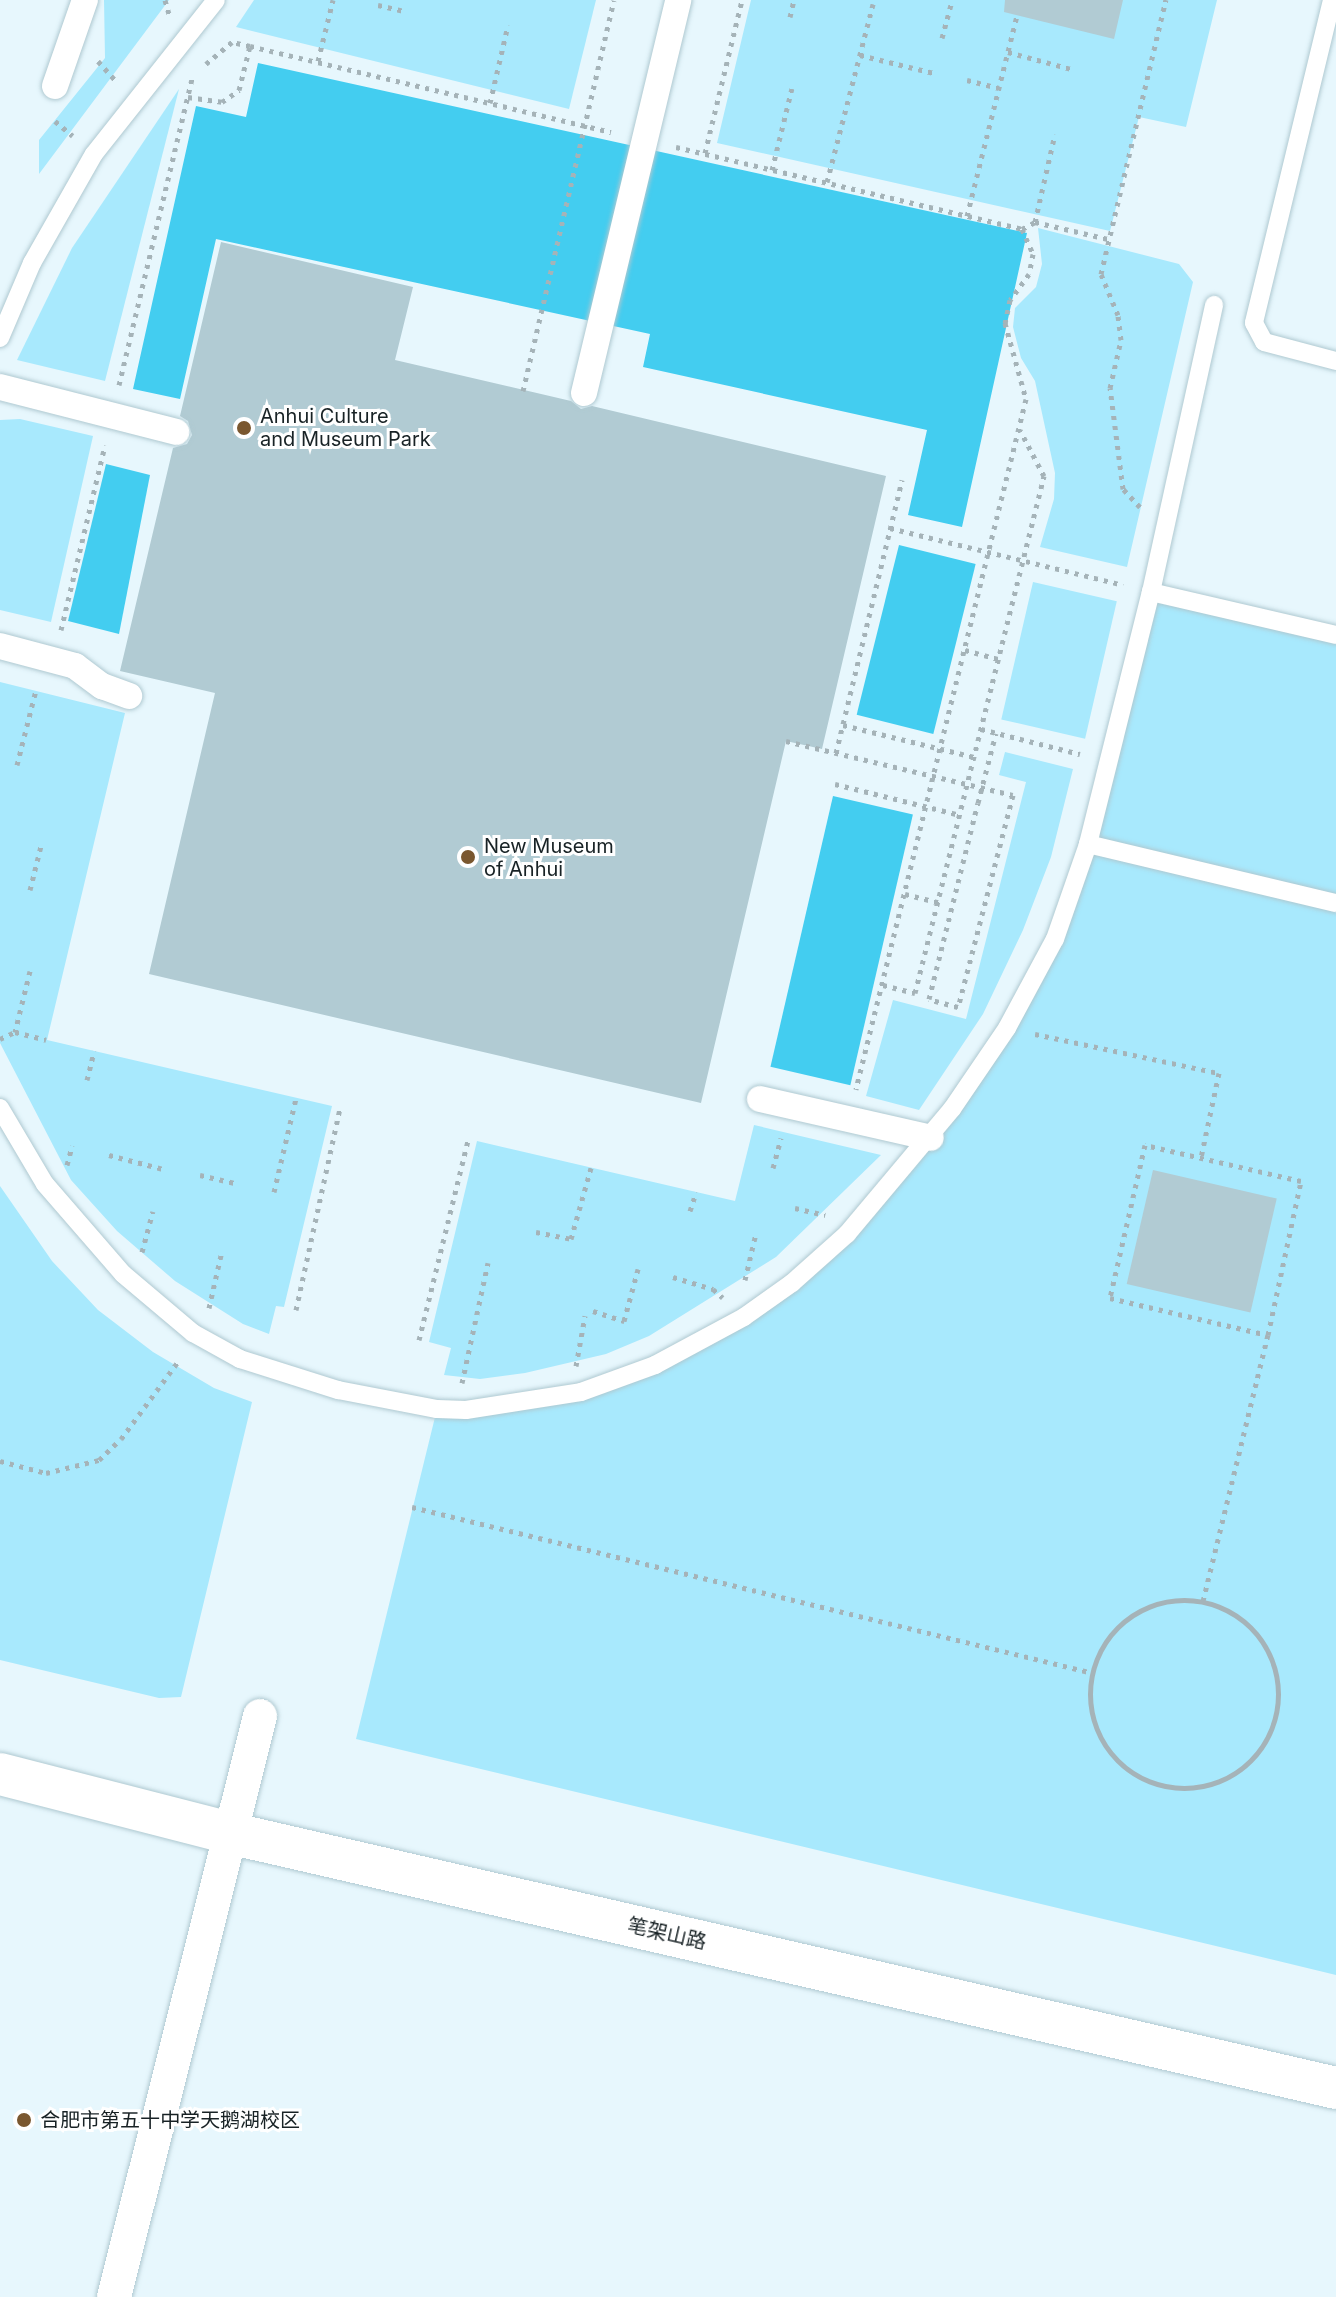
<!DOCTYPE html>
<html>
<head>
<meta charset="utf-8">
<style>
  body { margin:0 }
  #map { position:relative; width:1336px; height:2297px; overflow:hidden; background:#e7f7fd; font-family:Inter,"Noto Sans SC",sans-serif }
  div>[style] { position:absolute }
  .green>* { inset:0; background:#a8e9fd; transform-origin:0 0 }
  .water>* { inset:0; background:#43cdf0; transform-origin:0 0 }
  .building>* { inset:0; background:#b1cbd3; transform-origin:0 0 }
  .path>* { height:5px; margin-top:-2.5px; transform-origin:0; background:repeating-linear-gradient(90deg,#a5b3b8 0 4px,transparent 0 10px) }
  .path>.ring { margin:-2.5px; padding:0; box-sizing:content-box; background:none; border:5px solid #a5b3b8; border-radius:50% }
  .roads { filter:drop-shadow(0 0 2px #afc9d1) drop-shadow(0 0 2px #afc9d1) }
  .service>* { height:18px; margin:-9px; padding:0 9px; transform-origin:9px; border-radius:9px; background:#fff }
  .pedestrian>* { height:26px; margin:-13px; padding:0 13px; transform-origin:13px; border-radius:13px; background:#fff }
  .minor>* { height:34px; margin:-17px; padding:0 17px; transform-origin:17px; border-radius:17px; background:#fff }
  .tertiary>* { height:42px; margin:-21px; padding:0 21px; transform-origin:21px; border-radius:21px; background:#fff }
  .path-bridge>* { height:5px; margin-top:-2.5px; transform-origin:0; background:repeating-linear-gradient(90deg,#a5b3b8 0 4px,transparent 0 10px) }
  .bridges { filter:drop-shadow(0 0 2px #afc9d1) drop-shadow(0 0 2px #afc9d1) }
  .pedestrian-bridge>* { height:26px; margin:-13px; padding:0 13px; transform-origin:13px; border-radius:13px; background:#fff }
  .dots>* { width:22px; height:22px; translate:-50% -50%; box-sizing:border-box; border:4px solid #fff; border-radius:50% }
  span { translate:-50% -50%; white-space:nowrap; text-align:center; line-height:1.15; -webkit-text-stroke:6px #fff; paint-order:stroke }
  .poi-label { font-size:20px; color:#182225 }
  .left { translate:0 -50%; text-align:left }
  .street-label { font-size:20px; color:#182225 }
</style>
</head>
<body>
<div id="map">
  <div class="green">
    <i style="clip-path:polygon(104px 0,169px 0,39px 174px,39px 140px,105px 58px)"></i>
    <i style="clip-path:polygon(254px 0,596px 0,569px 109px,236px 27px)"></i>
    <i style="clip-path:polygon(751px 0,1217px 0,1186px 127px,1139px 117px,1110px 231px,717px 143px)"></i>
    <i style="clip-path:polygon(179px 89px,105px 381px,17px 360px,72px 248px)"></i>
    <i style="clip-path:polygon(1038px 228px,1179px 264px,1193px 282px,1127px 567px,1040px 547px,1054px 499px,1055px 473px,1035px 381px,1021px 358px,1013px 327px,1015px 308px,1036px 287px,1042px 264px)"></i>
    <i style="clip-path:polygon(20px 419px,93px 436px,51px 622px,0 610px,0 420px)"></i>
    <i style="left:1033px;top:582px;width:86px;height:141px;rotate:13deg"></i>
    <i style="clip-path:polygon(1151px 592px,1336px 644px,1336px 1975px,356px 1739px,437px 1409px,581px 1392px,744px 1317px,847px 1234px,952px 1109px,1055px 939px)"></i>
    <i style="clip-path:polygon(0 682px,125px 713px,47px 1040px,332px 1106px,284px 1307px,276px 1306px,269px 1334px,243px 1324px,175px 1281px,117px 1231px,71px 1180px,0 1043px)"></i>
    <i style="clip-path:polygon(1005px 752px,1073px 769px,1051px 857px,1023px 930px,983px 1014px,919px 1110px,866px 1096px,893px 1000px,966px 1019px,1026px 782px,999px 775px)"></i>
    <i style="clip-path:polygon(754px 1125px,881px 1155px,776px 1257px,649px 1336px,606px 1354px,525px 1373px,480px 1379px,444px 1375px,451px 1348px,429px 1342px,477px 1141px,735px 1201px)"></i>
    <i style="clip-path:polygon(0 1186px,52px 1261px,98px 1310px,153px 1352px,214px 1388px,252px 1402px,181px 1697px,159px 1698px,0 1660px)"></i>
  </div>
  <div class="water">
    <i style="clip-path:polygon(258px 63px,1027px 233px,962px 527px,908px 515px,927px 430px,643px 367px,650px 334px,216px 239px,180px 399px,133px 389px,196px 106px,246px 117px)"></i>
    <i style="clip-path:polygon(106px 464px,150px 475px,119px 634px,68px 621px)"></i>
    <i style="left:899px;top:545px;width:79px;height:175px;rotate:14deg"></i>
    <i style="left:833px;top:796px;width:82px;height:278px;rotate:13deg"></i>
  </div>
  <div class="building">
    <i style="clip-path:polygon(1005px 0,1123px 0,1114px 39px,1004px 12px)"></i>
    <i style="clip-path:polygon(221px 242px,413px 287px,395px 360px,571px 401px,581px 409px,592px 406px,886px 476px,822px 749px,786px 741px,701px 1103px,149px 974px,215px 693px,120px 671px,173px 448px,187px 444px,192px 435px,188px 421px,180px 416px)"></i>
    <i style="left:1153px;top:1170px;width:127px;height:117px;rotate:13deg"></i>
  </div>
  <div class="path">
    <i style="left:165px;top:0;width:15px;rotate:74deg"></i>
    <i style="left:378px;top:5px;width:28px;rotate:13deg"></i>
    <i style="left:790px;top:17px;width:17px;rotate:-77deg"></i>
    <i style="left:942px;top:38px;width:39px;rotate:-75deg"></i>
    <i style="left:250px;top:46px;width:371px;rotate:13.4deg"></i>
    <i style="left:1008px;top:52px;width:65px;rotate:15.1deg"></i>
    <i style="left:860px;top:55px;width:76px;rotate:13.7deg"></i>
    <i style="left:98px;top:61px;width:25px;rotate:48deg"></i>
    <i style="left:318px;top:61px;width:63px;rotate:-76.2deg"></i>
    <i style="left:967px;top:80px;width:33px;rotate:14deg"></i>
    <i style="left:188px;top:97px;width:34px;rotate:8deg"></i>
    <i style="left:222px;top:102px;width:21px;rotate:-35deg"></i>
    <i style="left:239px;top:90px;width:45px;rotate:-76deg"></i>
    <i style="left:250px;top:46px;width:18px;rotate:-167deg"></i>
    <i style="left:232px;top:42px;width:34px;rotate:140deg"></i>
    <i style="left:490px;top:103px;width:80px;rotate:-77deg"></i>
    <i style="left:55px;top:121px;width:23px;rotate:40deg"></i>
    <i style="left:676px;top:147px;width:356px;rotate:13.3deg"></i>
    <i style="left:1022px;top:229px;width:27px;rotate:66deg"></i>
    <i style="left:1033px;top:254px;width:20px;rotate:101deg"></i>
    <i style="left:1029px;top:274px;width:32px;rotate:126deg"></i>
    <i style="left:1010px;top:300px;width:24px;rotate:102deg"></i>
    <i style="left:1005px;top:323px;width:79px;rotate:74.6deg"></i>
    <i style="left:1026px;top:399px;width:711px;rotate:103.84deg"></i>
    <i style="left:705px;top:153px;width:157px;rotate:-76.4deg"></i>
    <i style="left:772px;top:170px;width:84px;rotate:-76.3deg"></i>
    <i style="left:827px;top:182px;width:184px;rotate:-75.5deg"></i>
    <i style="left:967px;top:216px;width:207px;rotate:-76deg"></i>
    <i style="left:1035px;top:222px;width:90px;rotate:-77.2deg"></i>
    <i style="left:1022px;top:229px;width:15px;rotate:-28deg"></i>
    <i style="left:1035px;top:222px;width:75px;rotate:13.1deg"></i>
    <i style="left:119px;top:385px;width:315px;rotate:-76.6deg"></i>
    <i style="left:523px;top:391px;width:401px;rotate:-76.9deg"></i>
    <i style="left:1140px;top:507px;width:25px;rotate:-133deg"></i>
    <i style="left:1123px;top:489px;width:102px;rotate:-97.3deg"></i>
    <i style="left:1110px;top:388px;width:49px;rotate:-77.1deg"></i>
    <i style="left:1121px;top:340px;width:25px;rotate:-97deg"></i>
    <i style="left:1118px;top:315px;width:44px;rotate:-112.5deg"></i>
    <i style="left:1101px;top:274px;width:282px;rotate:-76.7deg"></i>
    <i style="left:890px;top:528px;width:240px;rotate:13.7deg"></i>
    <i style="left:61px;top:630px;width:190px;rotate:-76.6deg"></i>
    <i style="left:965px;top:650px;width:35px;rotate:15deg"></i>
    <i style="left:843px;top:725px;width:135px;rotate:13.7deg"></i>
    <i style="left:981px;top:729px;width:102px;rotate:14.2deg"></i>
    <i style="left:836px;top:753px;width:281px;rotate:-76.4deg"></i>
    <i style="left:17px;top:765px;width:77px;rotate:-75.8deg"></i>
    <i style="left:835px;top:784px;width:129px;rotate:13.9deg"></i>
    <i style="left:978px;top:803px;width:72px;rotate:-75.6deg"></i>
    <i style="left:30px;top:890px;width:49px;rotate:-76deg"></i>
    <i style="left:905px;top:894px;width:34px;rotate:14deg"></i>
    <i style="left:30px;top:971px;width:63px;rotate:103.8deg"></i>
    <i style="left:15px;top:1032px;width:32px;rotate:14deg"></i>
    <i style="left:883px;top:985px;width:33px;rotate:14deg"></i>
    <i style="left:915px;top:993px;width:533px;rotate:-75.99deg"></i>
    <i style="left:1044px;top:476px;width:52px;rotate:-117.6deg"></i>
    <i style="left:1035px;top:1034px;width:188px;rotate:12deg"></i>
    <i style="left:1219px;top:1073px;width:87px;rotate:102deg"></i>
    <i style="left:0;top:1039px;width:17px;rotate:-25deg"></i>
    <i style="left:87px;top:1080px;width:30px;rotate:-76deg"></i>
    <i style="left:109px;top:1155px;width:56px;rotate:14.5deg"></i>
    <i style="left:67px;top:1165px;width:20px;rotate:-75deg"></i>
    <i style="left:773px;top:1168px;width:31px;rotate:-75deg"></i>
    <i style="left:200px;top:1175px;width:39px;rotate:13deg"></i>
    <i style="left:274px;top:1192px;width:97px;rotate:-76.8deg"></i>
    <i style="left:795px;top:1208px;width:31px;rotate:13deg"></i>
    <i style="left:690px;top:1211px;width:20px;rotate:-72deg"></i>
    <i style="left:536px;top:1232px;width:36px;rotate:11deg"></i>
    <i style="left:571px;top:1239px;width:74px;rotate:-74.3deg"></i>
    <i style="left:142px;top:1252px;width:42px;rotate:-75deg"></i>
    <i style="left:673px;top:1277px;width:42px;rotate:16.7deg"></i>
    <i style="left:713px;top:1289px;width:13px;rotate:42deg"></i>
    <i style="left:745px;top:1280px;width:48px;rotate:-76.8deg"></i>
    <i style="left:209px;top:1308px;width:58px;rotate:-77.2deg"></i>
    <i style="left:296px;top:1310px;width:207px;rotate:-77.7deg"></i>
    <i style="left:593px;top:1311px;width:33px;rotate:18deg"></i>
    <i style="left:624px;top:1321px;width:54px;rotate:-74.9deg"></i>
    <i style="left:419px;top:1340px;width:206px;rotate:-76.2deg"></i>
    <i style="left:576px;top:1366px;width:51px;rotate:-79.8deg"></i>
    <i style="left:462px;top:1383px;width:123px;rotate:-77.8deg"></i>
    <i style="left:0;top:1461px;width:48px;rotate:14.6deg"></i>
    <i style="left:46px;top:1473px;width:55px;rotate:-13.8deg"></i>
    <i style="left:99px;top:1460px;width:30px;rotate:-44deg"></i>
    <i style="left:121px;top:1439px;width:99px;rotate:-53.6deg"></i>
    <i style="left:412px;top:1507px;width:701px;rotate:13.7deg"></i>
    <i class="ring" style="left:1090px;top:1600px;width:183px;height:183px"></i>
    <i style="left:1203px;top:1601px;width:274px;rotate:-76.3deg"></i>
    <i style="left:1268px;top:1335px;width:157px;rotate:-77.9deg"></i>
    <i style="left:1301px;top:1181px;width:160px;rotate:-167deg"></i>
    <i style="left:1145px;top:1145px;width:157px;rotate:102.9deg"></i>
    <i style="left:1110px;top:1298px;width:162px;rotate:13.2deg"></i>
  </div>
  <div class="roads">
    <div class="service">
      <i style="left:1332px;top:0;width:332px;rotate:103.6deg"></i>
      <i style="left:1254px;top:323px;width:21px;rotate:62deg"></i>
      <i style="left:1264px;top:342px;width:74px;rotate:14.8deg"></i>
      <i style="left:0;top:338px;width:82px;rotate:-66.9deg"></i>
      <i style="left:32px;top:263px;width:125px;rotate:-60.4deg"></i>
      <i style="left:94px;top:154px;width:196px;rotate:-51.6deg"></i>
      <i style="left:1151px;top:592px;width:294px;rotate:-77.6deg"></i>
      <i style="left:1088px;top:844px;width:255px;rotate:13.4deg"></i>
      <i style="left:0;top:1108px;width:88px;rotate:59.4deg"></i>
      <i style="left:45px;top:1184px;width:119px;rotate:49.1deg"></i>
      <i style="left:123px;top:1274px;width:92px;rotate:40.1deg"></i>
      <i style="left:193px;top:1333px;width:54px;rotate:29deg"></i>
      <i style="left:240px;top:1359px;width:103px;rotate:17.6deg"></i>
      <i style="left:338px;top:1390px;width:101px;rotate:10.9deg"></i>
      <i style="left:437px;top:1409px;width:29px;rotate:2deg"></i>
      <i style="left:466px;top:1410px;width:116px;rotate:-8.9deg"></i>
      <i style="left:581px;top:1392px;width:79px;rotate:-20deg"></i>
      <i style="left:655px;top:1365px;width:101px;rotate:-28.3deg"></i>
      <i style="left:744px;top:1317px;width:59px;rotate:-35.3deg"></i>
      <i style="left:792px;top:1283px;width:74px;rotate:-41.7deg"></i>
      <i style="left:847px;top:1234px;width:163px;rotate:-50deg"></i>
      <i style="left:952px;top:1109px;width:98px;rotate:-55.8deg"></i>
      <i style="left:1007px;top:1028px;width:101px;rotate:-61.7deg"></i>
      <i style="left:1055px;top:939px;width:101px;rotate:-70.8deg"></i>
      <i style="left:1088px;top:844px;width:260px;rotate:-76deg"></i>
      <i style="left:1151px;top:592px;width:190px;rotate:13.1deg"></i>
    </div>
    <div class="pedestrian">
      <i style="left:55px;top:86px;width:91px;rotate:-70.8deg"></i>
      <i style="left:0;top:387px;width:182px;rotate:14.3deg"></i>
      <i style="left:0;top:646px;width:78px;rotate:14.9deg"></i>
      <i style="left:75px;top:666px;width:34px;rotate:37deg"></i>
      <i style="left:102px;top:686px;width:29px;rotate:20deg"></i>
      <i style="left:760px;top:1099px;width:175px;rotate:12.8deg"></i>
    </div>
    <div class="minor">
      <i style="left:114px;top:2297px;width:599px;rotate:-75.89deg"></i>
    </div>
    <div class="tertiary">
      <i style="left:0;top:1774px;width:236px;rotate:14.4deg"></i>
      <i style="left:229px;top:1833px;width:1136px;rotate:12.97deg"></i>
    </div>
  </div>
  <div class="path-bridge">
    <i style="left:786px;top:741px;width:233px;rotate:13.4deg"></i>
    <i style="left:1013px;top:795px;width:219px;rotate:104.5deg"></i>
    <i style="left:958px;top:1007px;width:30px;rotate:-165deg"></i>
    <i style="left:929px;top:999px;width:202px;rotate:-76deg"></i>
  </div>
  <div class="bridges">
    <div class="pedestrian-bridge">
      <i style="left:584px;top:393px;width:404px;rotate:-76.5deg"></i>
    </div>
  </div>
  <div class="dots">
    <i style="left:244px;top:428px;background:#7a572f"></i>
    <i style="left:468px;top:857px;background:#7a572f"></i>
    <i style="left:24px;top:2120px;background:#7a572f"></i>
  </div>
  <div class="poi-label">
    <span class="left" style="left:260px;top:428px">Anhui Culture<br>and Museum Park</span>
    <span class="left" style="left:484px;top:858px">New Museum<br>of Anhui</span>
    <span class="left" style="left:40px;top:2120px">合肥市第五十中学天鹅湖校区</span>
  </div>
  <div class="street-label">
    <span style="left:667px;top:1934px;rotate:13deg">笔架山路</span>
  </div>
</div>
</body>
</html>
